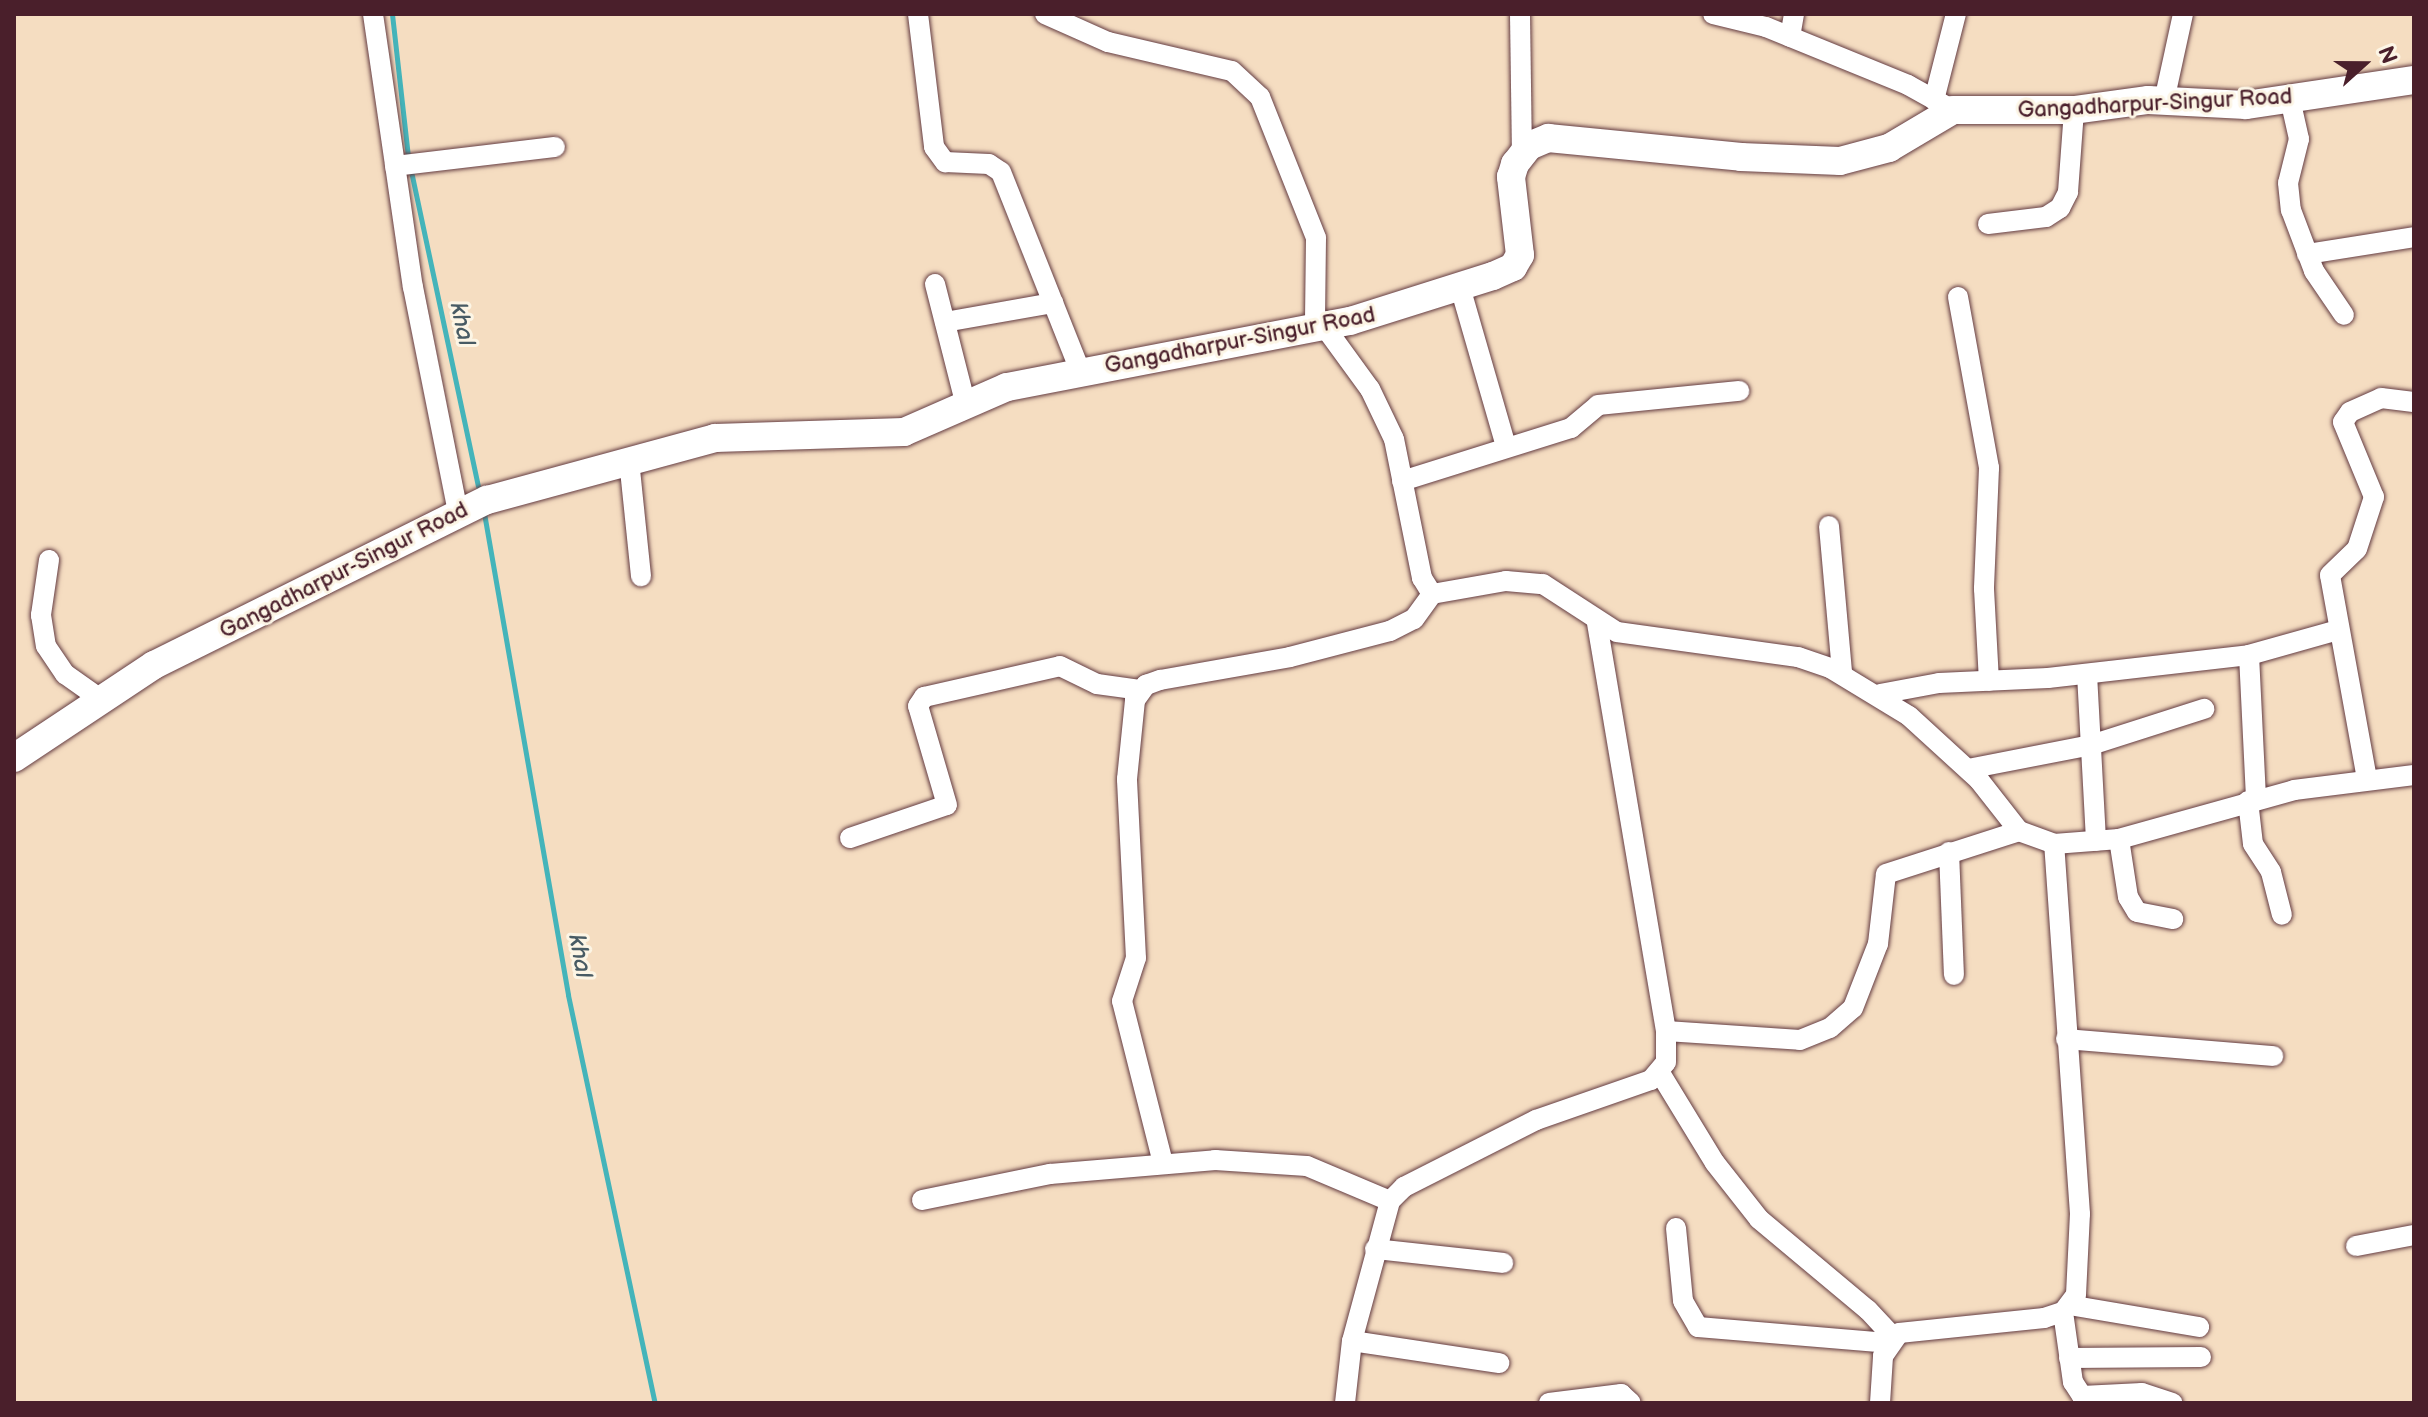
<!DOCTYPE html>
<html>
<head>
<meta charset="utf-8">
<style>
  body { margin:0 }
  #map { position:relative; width:2428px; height:1417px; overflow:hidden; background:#f5ddc1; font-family:"Balsamiq Sans",sans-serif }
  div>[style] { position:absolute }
  .stream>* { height:5px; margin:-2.5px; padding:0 2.5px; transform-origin:2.5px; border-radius:2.5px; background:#44b4ba }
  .roads { filter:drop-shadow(0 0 2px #643c42) drop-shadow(0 0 2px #643c42) }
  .street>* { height:20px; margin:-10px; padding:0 10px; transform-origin:10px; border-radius:10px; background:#fff }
  .secondary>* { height:28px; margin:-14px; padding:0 14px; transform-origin:14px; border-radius:14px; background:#fff }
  span { translate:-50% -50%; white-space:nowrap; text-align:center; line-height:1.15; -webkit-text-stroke:6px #fcf5e5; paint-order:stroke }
  .street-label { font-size:22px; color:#4a1f2b }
  .water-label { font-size:24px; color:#485b64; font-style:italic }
  .frame { position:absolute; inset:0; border:16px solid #4a1f2b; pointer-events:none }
  .north { position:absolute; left:2324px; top:24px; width:80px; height:80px; -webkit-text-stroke:6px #fcf5e5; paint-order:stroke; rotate:69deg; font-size:22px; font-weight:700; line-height:32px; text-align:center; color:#4a1f2b }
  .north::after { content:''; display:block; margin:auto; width:28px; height:36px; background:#4a1f2b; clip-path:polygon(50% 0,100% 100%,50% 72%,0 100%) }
</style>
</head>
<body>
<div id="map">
  <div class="stream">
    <i style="left:392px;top:14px;width:144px;rotate:83.6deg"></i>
    <i style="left:411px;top:171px;width:322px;rotate:78deg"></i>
    <i style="left:484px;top:513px;width:489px;rotate:80.1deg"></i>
    <i style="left:568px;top:995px;width:417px;rotate:78deg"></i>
  </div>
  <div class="roads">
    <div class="street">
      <i style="left:373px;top:14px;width:276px;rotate:81.7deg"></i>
      <i style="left:413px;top:287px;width:229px;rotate:78.7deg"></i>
      <i style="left:918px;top:14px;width:134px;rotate:83.1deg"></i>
      <i style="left:934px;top:147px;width:19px;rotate:54deg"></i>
      <i style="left:945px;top:162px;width:44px;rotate:2.6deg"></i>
      <i style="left:989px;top:164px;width:14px;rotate:34deg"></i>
      <i style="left:1001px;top:172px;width:216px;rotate:68.3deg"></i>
      <i style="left:1045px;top:14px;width:69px;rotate:24deg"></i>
      <i style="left:1108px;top:42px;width:127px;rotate:13.2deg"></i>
      <i style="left:1232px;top:71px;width:38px;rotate:43deg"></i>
      <i style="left:1260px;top:97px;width:152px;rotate:68.3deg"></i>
      <i style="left:1316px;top:238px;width:88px;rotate:90.7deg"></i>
      <i style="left:1520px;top:14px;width:138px;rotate:89.2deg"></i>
      <i style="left:1713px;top:14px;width:55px;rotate:13.8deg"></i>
      <i style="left:1766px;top:27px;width:153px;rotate:22.2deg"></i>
      <i style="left:1908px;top:85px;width:51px;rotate:29.1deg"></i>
      <i style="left:1790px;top:37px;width:23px;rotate:-80deg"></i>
      <i style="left:2290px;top:99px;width:41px;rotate:77.3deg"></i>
      <i style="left:2299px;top:139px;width:45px;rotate:104deg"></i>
      <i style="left:2288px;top:183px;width:27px;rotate:84deg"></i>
      <i style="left:2291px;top:210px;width:65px;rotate:69.3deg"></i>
      <i style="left:2314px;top:271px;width:53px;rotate:55.7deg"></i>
      <i style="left:1934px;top:100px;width:89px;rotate:-75.7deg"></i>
      <i style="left:2164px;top:101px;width:89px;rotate:-77.7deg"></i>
      <i style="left:395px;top:166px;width:161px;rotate:-6.8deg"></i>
      <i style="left:1988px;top:224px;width:58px;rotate:-6.9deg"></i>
      <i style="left:2046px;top:217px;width:17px;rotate:-33deg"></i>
      <i style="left:2060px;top:208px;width:18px;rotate:-63deg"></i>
      <i style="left:2068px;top:192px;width:82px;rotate:-85.8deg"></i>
      <i style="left:2307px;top:254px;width:108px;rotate:-9deg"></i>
      <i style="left:935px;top:284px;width:122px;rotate:75.7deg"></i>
      <i style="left:1460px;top:287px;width:166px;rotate:73.9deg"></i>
      <i style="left:1958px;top:297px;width:174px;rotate:79.7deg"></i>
      <i style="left:1989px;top:468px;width:121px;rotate:92.4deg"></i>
      <i style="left:1984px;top:589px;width:92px;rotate:86.9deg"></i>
      <i style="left:945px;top:322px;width:110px;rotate:-10deg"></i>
      <i style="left:1324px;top:326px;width:78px;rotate:53.9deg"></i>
      <i style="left:1370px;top:389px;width:55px;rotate:64.4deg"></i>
      <i style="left:1394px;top:439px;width:142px;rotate:78.6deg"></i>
      <i style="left:1422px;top:578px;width:19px;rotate:58deg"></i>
      <i style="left:1432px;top:594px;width:75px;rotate:-10deg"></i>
      <i style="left:1506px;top:581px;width:37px;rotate:5deg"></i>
      <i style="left:1543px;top:584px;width:88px;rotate:33deg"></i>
      <i style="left:1617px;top:632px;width:183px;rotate:7.9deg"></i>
      <i style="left:1798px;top:657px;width:34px;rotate:19deg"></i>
      <i style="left:1830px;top:668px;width:92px;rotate:31.3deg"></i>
      <i style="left:1909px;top:716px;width:95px;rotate:42.4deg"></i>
      <i style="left:1979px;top:780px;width:65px;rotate:51.9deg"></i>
      <i style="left:2019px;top:831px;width:37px;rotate:20deg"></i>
      <i style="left:2054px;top:844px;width:65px;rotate:-4.4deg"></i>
      <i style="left:2119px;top:839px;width:182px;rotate:-15.6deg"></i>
      <i style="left:2294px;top:790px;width:121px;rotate:-7.1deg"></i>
      <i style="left:629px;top:460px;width:117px;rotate:84.1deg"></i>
      <i style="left:1402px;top:481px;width:177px;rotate:-17.4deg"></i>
      <i style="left:1571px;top:428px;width:35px;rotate:-40deg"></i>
      <i style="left:1598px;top:405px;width:142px;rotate:-5.7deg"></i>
      <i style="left:1829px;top:526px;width:148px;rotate:84.9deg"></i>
      <i style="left:49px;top:560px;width:56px;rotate:98.3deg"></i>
      <i style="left:41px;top:615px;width:31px;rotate:81deg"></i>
      <i style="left:46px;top:646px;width:34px;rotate:56deg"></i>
      <i style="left:65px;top:674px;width:42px;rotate:35.2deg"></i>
      <i style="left:2249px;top:655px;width:144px;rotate:87.2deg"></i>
      <i style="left:2087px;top:674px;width:167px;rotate:86.9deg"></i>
      <i style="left:1880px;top:694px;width:60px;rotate:-10.6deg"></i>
      <i style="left:1939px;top:683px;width:109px;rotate:-2.6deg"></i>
      <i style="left:2048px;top:678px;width:202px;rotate:-6.5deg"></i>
      <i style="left:2249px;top:655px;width:92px;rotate:-15.7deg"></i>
      <i style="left:1968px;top:769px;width:125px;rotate:-11deg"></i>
      <i style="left:2091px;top:745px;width:119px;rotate:-17.7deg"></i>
      <i style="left:2367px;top:779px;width:207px;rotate:-100.3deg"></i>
      <i style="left:2330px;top:575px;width:37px;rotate:-44deg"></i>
      <i style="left:2357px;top:549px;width:55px;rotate:-71.9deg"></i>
      <i style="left:2374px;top:497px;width:81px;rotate:-112.5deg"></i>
      <i style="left:2343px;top:422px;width:12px;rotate:-55deg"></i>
      <i style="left:2350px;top:412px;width:34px;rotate:-24deg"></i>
      <i style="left:2381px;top:398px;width:33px;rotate:7deg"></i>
      <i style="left:2248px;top:801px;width:43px;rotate:83.4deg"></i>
      <i style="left:2253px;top:844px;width:33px;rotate:57deg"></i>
      <i style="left:2271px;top:872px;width:44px;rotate:75.7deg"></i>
      <i style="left:850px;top:838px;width:102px;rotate:-18.8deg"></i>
      <i style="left:947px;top:805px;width:103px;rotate:-106.3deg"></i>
      <i style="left:918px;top:706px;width:11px;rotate:-56deg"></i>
      <i style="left:924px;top:697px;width:139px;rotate:-12.8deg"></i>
      <i style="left:1060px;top:666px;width:41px;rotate:25.9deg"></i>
      <i style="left:1097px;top:684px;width:43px;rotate:7.9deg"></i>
      <i style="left:2119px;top:839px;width:59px;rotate:81.2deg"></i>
      <i style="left:2128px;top:897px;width:17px;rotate:59deg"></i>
      <i style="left:2137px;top:912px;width:37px;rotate:11deg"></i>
      <i style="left:1949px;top:852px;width:123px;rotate:87.7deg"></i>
      <i style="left:1666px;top:1031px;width:134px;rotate:3.8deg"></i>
      <i style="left:1800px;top:1040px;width:32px;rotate:-22deg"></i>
      <i style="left:1830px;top:1028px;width:30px;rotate:-41deg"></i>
      <i style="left:1853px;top:1008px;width:69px;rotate:-68.7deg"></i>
      <i style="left:1878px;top:944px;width:70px;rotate:-83.5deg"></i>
      <i style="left:1886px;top:874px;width:140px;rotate:-17.9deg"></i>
      <i style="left:2066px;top:1039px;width:208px;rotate:4.7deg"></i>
      <i style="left:1660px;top:1073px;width:105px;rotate:58.6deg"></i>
      <i style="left:1715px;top:1163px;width:71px;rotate:51.8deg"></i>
      <i style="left:1759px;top:1219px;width:142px;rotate:39.9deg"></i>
      <i style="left:1868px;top:1310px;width:37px;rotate:47deg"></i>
      <i style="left:1163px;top:1163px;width:167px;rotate:-104.2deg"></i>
      <i style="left:1122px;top:1001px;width:45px;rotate:-72deg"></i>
      <i style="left:1136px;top:958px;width:179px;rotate:-92.9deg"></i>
      <i style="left:1127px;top:779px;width:79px;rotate:-84.2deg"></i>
      <i style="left:1135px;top:700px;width:19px;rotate:-54deg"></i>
      <i style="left:1146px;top:685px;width:15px;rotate:-20deg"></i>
      <i style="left:1160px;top:680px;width:132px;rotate:-10deg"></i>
      <i style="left:1290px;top:657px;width:103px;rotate:-14.6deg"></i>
      <i style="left:1390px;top:631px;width:27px;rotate:-27deg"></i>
      <i style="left:1414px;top:619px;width:31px;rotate:-54deg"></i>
      <i style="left:922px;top:1200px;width:131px;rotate:-11.5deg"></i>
      <i style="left:1050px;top:1174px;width:166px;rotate:-4.8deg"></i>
      <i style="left:1215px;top:1160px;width:92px;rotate:3.7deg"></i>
      <i style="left:1307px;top:1166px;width:90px;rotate:22.9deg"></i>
      <i style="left:1676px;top:1228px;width:73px;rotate:84.5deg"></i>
      <i style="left:1683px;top:1301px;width:30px;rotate:60deg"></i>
      <i style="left:1698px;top:1327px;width:190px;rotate:4.8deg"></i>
      <i style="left:2356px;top:1246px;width:59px;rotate:-10.7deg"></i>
      <i style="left:1375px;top:1249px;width:129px;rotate:6.2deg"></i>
      <i style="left:2069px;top:1305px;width:132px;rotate:9.6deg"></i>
      <i style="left:2063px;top:1312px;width:71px;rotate:81.9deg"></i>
      <i style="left:2073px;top:1382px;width:17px;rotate:57deg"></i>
      <i style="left:2082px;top:1396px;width:60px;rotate:-2.9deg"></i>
      <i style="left:2142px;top:1393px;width:32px;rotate:18deg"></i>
      <i style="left:1352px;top:1341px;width:149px;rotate:8.5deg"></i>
      <i style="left:2069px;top:1358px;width:132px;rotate:-0.4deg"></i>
      <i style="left:1345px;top:1403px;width:62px;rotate:-83.6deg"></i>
      <i style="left:1352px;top:1341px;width:145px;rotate:-74.8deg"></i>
      <i style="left:1390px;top:1201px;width:20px;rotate:-45deg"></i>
      <i style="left:1404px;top:1187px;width:148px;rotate:-26.9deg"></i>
      <i style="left:1536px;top:1120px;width:122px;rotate:-19.2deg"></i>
      <i style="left:1651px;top:1080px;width:23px;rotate:-50deg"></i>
      <i style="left:1666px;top:1062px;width:31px;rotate:-90deg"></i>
      <i style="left:1666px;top:1031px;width:416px;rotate:-99.6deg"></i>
      <i style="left:1549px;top:1403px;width:73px;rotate:-7.1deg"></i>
      <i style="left:1621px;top:1394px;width:13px;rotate:42deg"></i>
      <i style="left:1880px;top:1403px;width:47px;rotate:-86.3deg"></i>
      <i style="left:1883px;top:1356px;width:28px;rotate:-55deg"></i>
      <i style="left:1899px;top:1333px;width:146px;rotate:-5.9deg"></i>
      <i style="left:2044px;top:1318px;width:20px;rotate:-18deg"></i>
      <i style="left:2063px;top:1312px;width:21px;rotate:-53deg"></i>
      <i style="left:2076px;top:1295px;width:81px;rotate:-87.2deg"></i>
      <i style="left:2080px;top:1214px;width:371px;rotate:-94deg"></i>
    </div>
    <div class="secondary">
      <i style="left:14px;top:758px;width:168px;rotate:-33.6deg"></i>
      <i style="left:154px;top:665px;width:372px;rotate:-26.4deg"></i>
      <i style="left:487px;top:500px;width:236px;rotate:-15.2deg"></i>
      <i style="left:715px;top:438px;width:189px;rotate:-1.8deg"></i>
      <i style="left:904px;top:432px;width:112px;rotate:-23.6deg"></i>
      <i style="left:1007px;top:387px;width:349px;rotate:-10.9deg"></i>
      <i style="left:1350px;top:321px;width:150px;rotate:-17.5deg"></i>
      <i style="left:1493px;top:276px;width:22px;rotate:-24deg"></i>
      <i style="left:1513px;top:267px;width:14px;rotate:-60deg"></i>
      <i style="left:1520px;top:255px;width:79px;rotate:-96.6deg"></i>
      <i style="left:1511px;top:177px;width:14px;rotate:-73deg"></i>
      <i style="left:1515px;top:164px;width:23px;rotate:-52deg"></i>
      <i style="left:1529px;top:146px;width:21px;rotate:-23deg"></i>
      <i style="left:1548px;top:138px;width:194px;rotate:5.6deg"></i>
      <i style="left:1741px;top:157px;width:99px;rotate:2.3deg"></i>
      <i style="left:1840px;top:161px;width:51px;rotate:-14.9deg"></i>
      <i style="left:1889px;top:148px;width:74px;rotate:-30.7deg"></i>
      <i style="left:1953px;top:110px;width:121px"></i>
      <i style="left:2074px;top:110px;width:75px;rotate:-7.7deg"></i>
      <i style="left:2148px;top:100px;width:98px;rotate:2.9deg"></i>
      <i style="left:2246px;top:105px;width:170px;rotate:-8.5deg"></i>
    </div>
  </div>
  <div class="street-label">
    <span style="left:2155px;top:104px;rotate:-3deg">Gangadharpur-Singur Road</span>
    <span style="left:1240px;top:341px;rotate:-11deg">Gangadharpur-Singur Road</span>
    <span style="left:344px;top:571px;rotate:-27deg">Gangadharpur-Singur Road</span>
  </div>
  <div class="water-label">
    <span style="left:462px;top:324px;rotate:78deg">khal</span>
    <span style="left:580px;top:956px;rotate:80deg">khal</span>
  </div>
  <div class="frame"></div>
  <div class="north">N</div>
</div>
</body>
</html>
